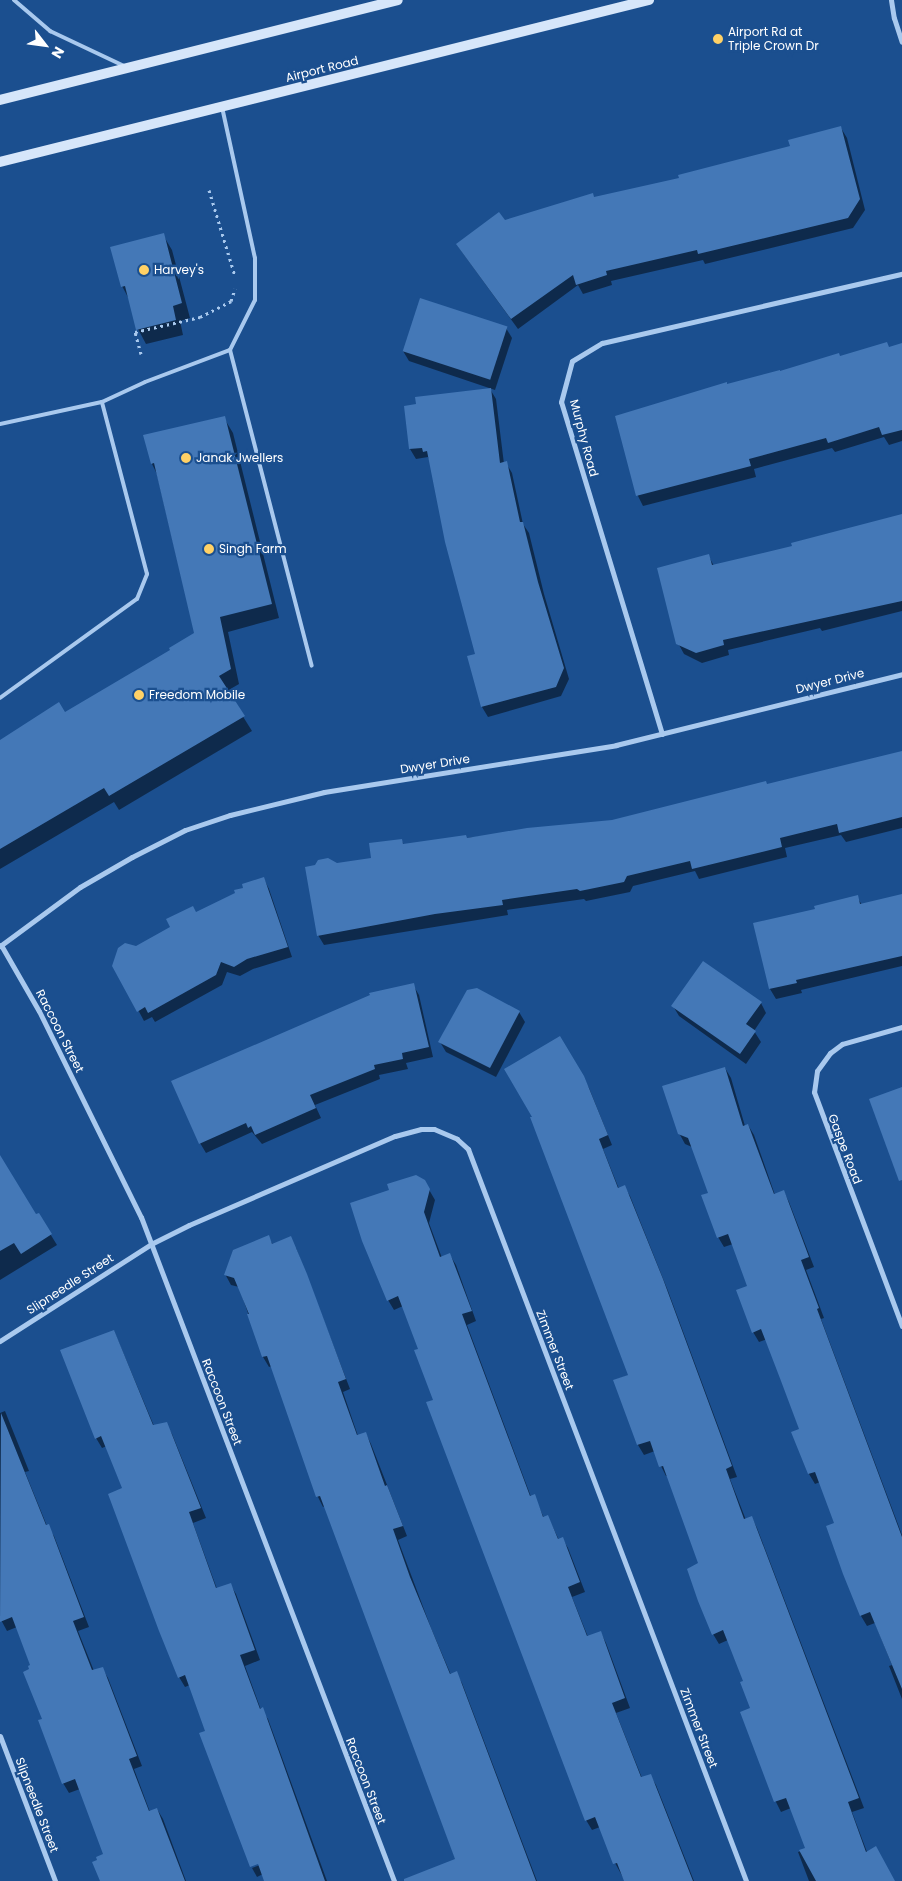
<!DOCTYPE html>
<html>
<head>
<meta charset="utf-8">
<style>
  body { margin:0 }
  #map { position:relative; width:902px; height:1881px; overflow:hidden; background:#1b4f8f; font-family:Poppins,sans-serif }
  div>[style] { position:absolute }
  .shadow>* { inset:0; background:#0007 }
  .building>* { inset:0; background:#4478b7; transform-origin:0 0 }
  .path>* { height:3px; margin-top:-1.5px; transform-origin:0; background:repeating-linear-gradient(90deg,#a9c9ee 0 2.5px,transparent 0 6.5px) }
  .service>* { height:4px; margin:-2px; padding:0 2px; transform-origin:2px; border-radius:2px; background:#a9c9ee }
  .minor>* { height:5px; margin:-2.5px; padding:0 2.5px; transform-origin:2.5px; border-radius:2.5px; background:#a9c9ee }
  .secondary>* { height:10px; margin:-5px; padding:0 5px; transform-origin:5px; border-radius:5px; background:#d6e6fa }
  .dots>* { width:14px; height:14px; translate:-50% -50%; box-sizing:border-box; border:2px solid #1b4f8f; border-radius:50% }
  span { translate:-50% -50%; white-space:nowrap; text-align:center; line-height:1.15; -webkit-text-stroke:4.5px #1b4f8f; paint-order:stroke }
  .poi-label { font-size:12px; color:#fff }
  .left { translate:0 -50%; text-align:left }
  .street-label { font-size:12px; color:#fff }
  .north { position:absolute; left:20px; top:20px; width:50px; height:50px; -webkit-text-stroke:4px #1b4f8f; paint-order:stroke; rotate:120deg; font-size:14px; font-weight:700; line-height:20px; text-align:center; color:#fff }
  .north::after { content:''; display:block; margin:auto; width:18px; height:22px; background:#fff; clip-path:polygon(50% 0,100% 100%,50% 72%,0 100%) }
</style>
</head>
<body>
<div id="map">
  <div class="shadow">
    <i style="clip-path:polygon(841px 128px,847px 138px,865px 210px,853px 228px,705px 264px,703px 260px,611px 281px,612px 285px,583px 294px,578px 285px,518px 329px,457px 245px,505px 222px,680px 179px,791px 147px)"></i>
    <i style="clip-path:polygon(163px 235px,172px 250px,190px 318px,180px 321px,183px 335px,146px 344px,138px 329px,130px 301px,122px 286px)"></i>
    <i style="clip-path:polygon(506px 328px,512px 338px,495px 390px,409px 361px,403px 351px)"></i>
    <i style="clip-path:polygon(902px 345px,902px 441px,889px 445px,884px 437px,835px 452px,832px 448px,754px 469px,756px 477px,643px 506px,638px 496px,616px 417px,840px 357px)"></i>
    <i style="clip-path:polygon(490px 389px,496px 399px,504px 464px,506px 463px,512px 473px,523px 524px,529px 533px,544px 594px,569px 679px,561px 696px,488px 717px,482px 707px,476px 654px,430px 461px,428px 457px,416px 459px,410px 449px,405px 407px)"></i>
    <i style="clip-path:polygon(224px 418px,233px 433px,279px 618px,228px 632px,239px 684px,227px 691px,252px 731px,119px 810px,114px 802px,0 869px,0 741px,65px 713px,172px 650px,195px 634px,157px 474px,152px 464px,145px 436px)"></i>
    <i style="clip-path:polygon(902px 515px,902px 611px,822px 631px,820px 628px,728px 650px,729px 655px,702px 663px,684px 654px,678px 643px,708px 555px,714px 566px,794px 547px)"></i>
    <i style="clip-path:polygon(902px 752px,902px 828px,846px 842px,841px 835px,785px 848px,787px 857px,699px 879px,695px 871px,633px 886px,630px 892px,586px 901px,584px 899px,507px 910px,508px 915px,324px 945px,318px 935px,336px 864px,372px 859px,401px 840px,404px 845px,613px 822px)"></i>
    <i style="clip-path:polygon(264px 879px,269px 889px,292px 957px,253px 969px,240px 976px,227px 972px,222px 985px,155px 1022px,152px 1017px,144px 1021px,114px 965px,136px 947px)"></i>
    <i style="clip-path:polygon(902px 895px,902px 966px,801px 990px,802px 993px,776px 999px,770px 989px,755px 924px,816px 910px,857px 897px,862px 905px)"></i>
    <i style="clip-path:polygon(413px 985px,419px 995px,433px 1057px,406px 1063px,408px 1069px,379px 1075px,380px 1079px,315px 1105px,321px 1118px,262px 1144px,252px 1132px,206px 1153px,200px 1143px)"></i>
    <i style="clip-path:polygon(761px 1003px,766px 1013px,754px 1031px,761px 1042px,746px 1064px,679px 1016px,673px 1006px)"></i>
    <i style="clip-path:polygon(519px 1012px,525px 1022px,496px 1077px,446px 1052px,440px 1042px)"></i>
    <i style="clip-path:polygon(560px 1038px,589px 1088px,612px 1145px,603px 1149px,619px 1189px,624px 1186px,630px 1196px,668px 1291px,737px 1477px,730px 1479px,746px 1520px,752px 1518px,757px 1528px,864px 1808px,852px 1812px,867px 1852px,894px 1881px,809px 1881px,798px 1852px,807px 1849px,791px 1808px,781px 1812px,776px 1802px,742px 1712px,752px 1709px,744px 1682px,728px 1640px,719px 1644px,713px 1634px,700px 1563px,668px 1476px,666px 1476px,661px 1466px,655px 1451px,644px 1455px,638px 1445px,615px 1380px,629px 1375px)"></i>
    <i style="clip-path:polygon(725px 1068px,731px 1078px,745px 1126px,748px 1125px,754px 1135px,775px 1195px,784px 1192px,789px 1202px,814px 1267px,806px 1270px,824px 1318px,821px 1319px,902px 1535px,902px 1699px,889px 1666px,892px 1665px,875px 1623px,867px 1626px,861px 1616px,828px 1527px,836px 1524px,820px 1482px,815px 1484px,809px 1474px,793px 1433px,800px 1430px,767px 1339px,759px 1342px,753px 1332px,749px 1287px,733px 1244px,724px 1247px,718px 1237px,709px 1193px,692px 1147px,685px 1144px,679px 1133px)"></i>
    <i style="clip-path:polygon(0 1169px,35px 1216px,38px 1214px,57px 1245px,0 1280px)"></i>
    <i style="clip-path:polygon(424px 1181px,435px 1200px,429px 1223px,442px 1258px,450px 1255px,456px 1265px,476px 1321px,467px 1325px,531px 1497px,534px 1496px,544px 1518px,548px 1517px,559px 1540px,562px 1538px,568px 1548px,585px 1592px,572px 1597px,588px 1637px,601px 1633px,606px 1643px,630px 1708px,616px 1713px,642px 1778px,650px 1775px,656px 1785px,694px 1881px,625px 1881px,615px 1863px,600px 1827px,592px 1830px,586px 1820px,434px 1400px,420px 1349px,403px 1306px,394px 1310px,388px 1300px)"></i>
    <i style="clip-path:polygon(268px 1237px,273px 1245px,296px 1248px,350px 1389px,343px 1392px,358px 1436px,366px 1434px,371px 1444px,407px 1536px,398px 1540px,431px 1628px,451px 1675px,456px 1673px,462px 1683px,537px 1881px,449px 1881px,456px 1860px,325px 1506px,323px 1507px,318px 1497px,272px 1366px,269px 1367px,263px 1357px,239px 1287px,231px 1285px,225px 1274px)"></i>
    <i style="clip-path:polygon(114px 1331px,154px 1426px,166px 1424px,172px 1434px,206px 1518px,193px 1523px,217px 1589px,230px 1584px,236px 1594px,260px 1660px,245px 1666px,261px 1710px,268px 1719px,327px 1881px,266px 1881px,263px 1874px,257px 1877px,252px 1868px,265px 1863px,206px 1731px,190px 1685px,185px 1687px,179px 1677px,124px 1489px,107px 1446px,102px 1448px,96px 1438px,62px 1351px)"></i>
    <i style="clip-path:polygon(5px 1411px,29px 1471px,25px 1472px,47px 1526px,54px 1536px,89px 1627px,78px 1631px,94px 1671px,102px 1668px,108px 1678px,142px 1766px,134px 1769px,150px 1812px,157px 1809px,163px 1819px,186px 1881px,102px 1881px,105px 1855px,80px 1789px,69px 1793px,63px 1783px,43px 1720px,31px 1666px,17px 1627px,7px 1631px,0 1618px,0 1413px)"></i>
  </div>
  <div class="building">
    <i style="clip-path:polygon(841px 126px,860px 199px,848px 218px,698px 254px,697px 250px,606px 271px,607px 275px,576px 285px,573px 275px,511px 319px,456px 244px,499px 212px,505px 220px,593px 193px,594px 197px,679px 178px,678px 175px,790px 146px,788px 140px)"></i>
    <i style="clip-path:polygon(164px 233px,182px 303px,173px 306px,176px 320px,136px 330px,125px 286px,121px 287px,110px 247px)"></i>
    <i style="left:420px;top:298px;width:92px;height:56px;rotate:18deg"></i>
    <i style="clip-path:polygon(887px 342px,889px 347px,902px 343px,902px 430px,882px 435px,879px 427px,828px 443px,826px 438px,749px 459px,751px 466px,636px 496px,615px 416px,727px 382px,727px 384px,780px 370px,780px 371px,839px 353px,840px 356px)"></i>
    <i style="clip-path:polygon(491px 388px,500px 463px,507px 461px,520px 522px,523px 522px,538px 582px,564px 668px,556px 687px,481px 707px,467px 656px,475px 654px,445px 542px,427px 451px,423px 452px,422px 448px,409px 449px,404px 406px,416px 404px,415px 397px)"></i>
    <i style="clip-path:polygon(225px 416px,272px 604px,220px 617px,231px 669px,219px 676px,245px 716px,109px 796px,104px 788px,0 849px,0 740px,59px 702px,65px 712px,170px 650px,169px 648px,194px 633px,154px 463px,151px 464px,143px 435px)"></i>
    <i style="clip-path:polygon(902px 514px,902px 601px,723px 640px,724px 645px,696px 653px,676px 644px,657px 568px,709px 554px,712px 565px,792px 546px,791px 543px)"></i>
    <i style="clip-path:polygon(902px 751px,902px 817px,839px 833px,837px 824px,780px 838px,782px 847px,692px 869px,690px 861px,627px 876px,624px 882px,580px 891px,577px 889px,502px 900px,503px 905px,435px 914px,317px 936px,305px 867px,315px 865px,318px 860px,328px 858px,337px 863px,371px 858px,369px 843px,402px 839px,403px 844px,466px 835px,467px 838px,527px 828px,612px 820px,766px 781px,767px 784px)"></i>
    <i style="clip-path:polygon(264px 877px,288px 947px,247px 959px,234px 967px,221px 962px,216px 975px,148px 1013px,145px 1007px,137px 1012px,112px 966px,118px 948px,125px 943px,136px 946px,170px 927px,166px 919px,193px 906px,196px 912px,235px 893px,234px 890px,243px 888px,242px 884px)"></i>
    <i style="clip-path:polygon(902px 894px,902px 956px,796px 980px,797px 983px,769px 989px,753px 923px,815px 909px,814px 906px,858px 895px,860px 904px)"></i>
    <i style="clip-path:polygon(703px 961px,762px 1002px,746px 1024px,756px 1031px,740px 1054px,671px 1006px)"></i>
    <i style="clip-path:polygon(414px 983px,429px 1047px,402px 1053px,403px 1059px,374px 1065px,375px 1069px,310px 1095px,316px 1108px,255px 1135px,251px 1126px,248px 1128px,246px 1123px,199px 1144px,171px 1081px,370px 995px,369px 993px)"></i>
    <i style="clip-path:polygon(477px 988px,520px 1011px,490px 1068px,438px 1042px,467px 990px)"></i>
    <i style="clip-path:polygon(560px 1036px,584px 1076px,608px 1135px,599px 1139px,618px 1188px,625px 1185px,663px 1279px,732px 1466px,726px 1469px,744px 1519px,752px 1516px,859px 1798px,848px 1802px,866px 1852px,876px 1846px,895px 1881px,816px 1881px,799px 1850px,805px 1848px,786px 1798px,774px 1802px,740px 1712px,750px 1708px,740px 1682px,743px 1681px,723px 1630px,712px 1635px,698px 1601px,687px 1569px,698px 1563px,663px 1466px,659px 1467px,650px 1441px,637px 1445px,613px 1380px,628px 1375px,530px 1117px,532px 1117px,504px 1069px)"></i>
    <i style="clip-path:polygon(725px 1067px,743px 1126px,748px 1124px,774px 1194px,784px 1190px,809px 1257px,801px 1260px,819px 1308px,817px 1309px,902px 1537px,902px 1689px,870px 1612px,860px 1616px,843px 1574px,826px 1526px,834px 1523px,815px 1472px,808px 1474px,791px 1432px,799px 1429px,781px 1381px,761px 1329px,752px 1333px,736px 1290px,747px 1286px,728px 1234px,717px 1238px,701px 1195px,708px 1193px,688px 1138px,678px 1134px,662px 1086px)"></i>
    <i style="clip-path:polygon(902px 1087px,902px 1180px,899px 1181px,869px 1099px)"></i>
    <i style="clip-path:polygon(0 1155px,36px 1214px,39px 1213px,52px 1234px,21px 1254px,14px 1243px,0 1251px)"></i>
    <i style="clip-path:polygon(416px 1175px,425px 1180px,430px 1189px,424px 1212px,440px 1257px,450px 1253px,472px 1311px,462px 1314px,530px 1496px,535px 1494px,543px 1517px,548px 1515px,558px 1539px,563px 1537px,580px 1582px,568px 1587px,587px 1636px,601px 1631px,625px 1698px,612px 1703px,641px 1777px,651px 1774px,693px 1881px,624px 1881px,617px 1863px,613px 1864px,595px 1817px,585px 1821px,426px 1402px,433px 1400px,414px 1350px,418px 1349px,398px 1296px,387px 1301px,362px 1241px,350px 1203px,389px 1190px,387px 1184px)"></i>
    <i style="clip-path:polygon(269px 1235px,272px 1244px,291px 1236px,307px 1274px,346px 1379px,338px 1382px,357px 1435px,366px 1432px,385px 1486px,387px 1485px,403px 1526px,393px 1529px,410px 1577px,450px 1674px,457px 1671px,536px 1881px,404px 1881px,404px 1879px,455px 1859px,320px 1496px,316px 1497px,267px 1356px,262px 1357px,247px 1314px,249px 1314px,234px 1278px,224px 1275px,233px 1250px)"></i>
    <i style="clip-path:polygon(114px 1330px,153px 1425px,167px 1422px,201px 1508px,189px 1512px,216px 1588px,231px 1583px,255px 1650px,240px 1655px,260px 1709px,263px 1707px,325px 1881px,264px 1881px,258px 1864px,250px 1867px,199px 1733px,205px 1731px,185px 1675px,178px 1678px,159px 1631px,108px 1494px,122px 1488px,101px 1436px,95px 1439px,60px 1350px)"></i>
    <i style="clip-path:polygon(1px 1413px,46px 1525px,49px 1524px,84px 1617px,73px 1621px,92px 1670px,103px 1667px,137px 1756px,129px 1759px,149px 1811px,157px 1808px,185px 1881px,100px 1881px,92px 1862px,97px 1860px,96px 1857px,103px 1854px,75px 1779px,62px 1784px,38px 1720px,42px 1719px,23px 1672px,29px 1669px,28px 1666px,30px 1665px,12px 1617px,0 1622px)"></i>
  </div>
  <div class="path">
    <i style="left:209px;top:190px;width:90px;rotate:73.2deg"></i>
    <i style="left:141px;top:354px;width:23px;rotate:-105deg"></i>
    <i style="left:135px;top:332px;width:67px;rotate:-13deg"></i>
    <i style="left:200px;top:317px;width:35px;rotate:-27deg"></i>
    <i style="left:231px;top:301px;width:13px;rotate:-72deg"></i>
  </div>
  <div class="service">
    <i style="left:14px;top:0;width:48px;rotate:40.7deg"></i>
    <i style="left:50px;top:31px;width:82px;rotate:25.3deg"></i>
    <i style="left:222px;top:107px;width:155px;rotate:77.7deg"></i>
    <i style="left:255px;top:258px;width:42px;rotate:90deg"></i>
    <i style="left:255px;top:300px;width:56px;rotate:116.6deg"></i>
    <i style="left:0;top:424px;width:104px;rotate:-12.2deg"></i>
    <i style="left:102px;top:402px;width:47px;rotate:-24.9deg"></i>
    <i style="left:145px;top:382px;width:91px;rotate:-20.6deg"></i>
    <i style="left:230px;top:350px;width:326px;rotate:75.5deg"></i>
    <i style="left:0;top:698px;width:169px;rotate:-35.9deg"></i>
    <i style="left:137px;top:599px;width:27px;rotate:-68deg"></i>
    <i style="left:147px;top:574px;width:178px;rotate:-104.7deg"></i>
  </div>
  <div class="minor">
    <i style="left:891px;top:0;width:18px;rotate:81deg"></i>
    <i style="left:894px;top:18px;width:25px;rotate:72deg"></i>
    <i style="left:662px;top:734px;width:347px;rotate:-106.9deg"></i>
    <i style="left:561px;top:402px;width:42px;rotate:-75deg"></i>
    <i style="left:572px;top:361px;width:35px;rotate:-31deg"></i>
    <i style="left:602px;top:343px;width:308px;rotate:-13deg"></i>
    <i style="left:1px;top:945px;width:76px;rotate:60.1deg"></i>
    <i style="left:39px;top:1011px;width:230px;rotate:63.7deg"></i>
    <i style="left:141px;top:1217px;width:711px;rotate:69.14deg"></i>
    <i style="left:0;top:946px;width:99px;rotate:-36.4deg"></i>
    <i style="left:80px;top:887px;width:60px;rotate:-30deg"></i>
    <i style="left:132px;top:857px;width:59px;rotate:-27deg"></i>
    <i style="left:185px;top:830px;width:47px;rotate:-18.4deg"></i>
    <i style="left:230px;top:815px;width:97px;rotate:-13.7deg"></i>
    <i style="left:324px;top:792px;width:296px;rotate:-9.1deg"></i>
    <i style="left:616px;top:745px;width:295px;rotate:-13.9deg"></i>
    <i style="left:902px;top:1027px;width:62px;rotate:164.2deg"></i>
    <i style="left:842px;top:1044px;width:15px;rotate:143deg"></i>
    <i style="left:830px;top:1053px;width:22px;rotate:126deg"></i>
    <i style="left:817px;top:1071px;width:21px;rotate:98deg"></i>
    <i style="left:814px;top:1092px;width:250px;rotate:69.4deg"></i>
    <i style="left:0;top:1341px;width:179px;rotate:-32.7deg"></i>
    <i style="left:151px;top:1244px;width:42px;rotate:-26.6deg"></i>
    <i style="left:189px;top:1225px;width:224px;rotate:-23.4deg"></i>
    <i style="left:395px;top:1136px;width:27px;rotate:-15deg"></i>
    <i style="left:421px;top:1129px;width:13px"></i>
    <i style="left:434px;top:1129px;width:25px;rotate:23deg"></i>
    <i style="left:457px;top:1139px;width:15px;rotate:42deg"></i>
    <i style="left:468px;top:1149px;width:783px;rotate:69.2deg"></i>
    <i style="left:0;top:1736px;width:155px;rotate:69.2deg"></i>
  </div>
  <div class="secondary">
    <i style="left:0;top:100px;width:410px;rotate:-14.1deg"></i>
    <i style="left:0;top:162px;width:669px;rotate:-14.02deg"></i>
  </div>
  <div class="dots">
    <i style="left:718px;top:39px;background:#ffd166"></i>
    <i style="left:144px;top:270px;background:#ffd166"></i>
    <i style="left:186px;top:458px;background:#ffd166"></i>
    <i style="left:209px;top:549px;background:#ffd166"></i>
    <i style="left:139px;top:695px;background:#ffd166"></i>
  </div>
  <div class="poi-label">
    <span class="left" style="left:728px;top:39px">Airport Rd at<br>Triple Crown Dr</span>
    <span class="left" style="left:154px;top:270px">Harvey's</span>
    <span class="left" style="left:196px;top:458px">Janak Jwellers</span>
    <span class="left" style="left:219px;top:549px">Singh Farm</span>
    <span class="left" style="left:149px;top:695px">Freedom Mobile</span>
  </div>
  <div class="street-label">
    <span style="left:322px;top:69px;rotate:-14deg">Airport Road</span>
    <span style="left:584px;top:438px;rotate:75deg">Murphy Road</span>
    <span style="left:830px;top:681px;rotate:-14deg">Dwyer Drive</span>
    <span style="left:435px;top:764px;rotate:-9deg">Dwyer Drive</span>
    <span style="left:60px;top:1031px;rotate:63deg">Raccoon Street</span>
    <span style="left:845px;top:1149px;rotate:69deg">Gaspe Road</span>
    <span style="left:70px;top:1284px;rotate:-33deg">Slipneedle Street</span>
    <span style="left:555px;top:1350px;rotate:69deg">Zimmer Street</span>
    <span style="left:222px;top:1402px;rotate:69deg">Raccoon Street</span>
    <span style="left:699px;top:1728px;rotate:69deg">Zimmer Street</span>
    <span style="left:366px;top:1781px;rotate:69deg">Raccoon Street</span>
    <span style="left:37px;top:1805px;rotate:69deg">Slipneedle Street</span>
  </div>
  <div class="north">N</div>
</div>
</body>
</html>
